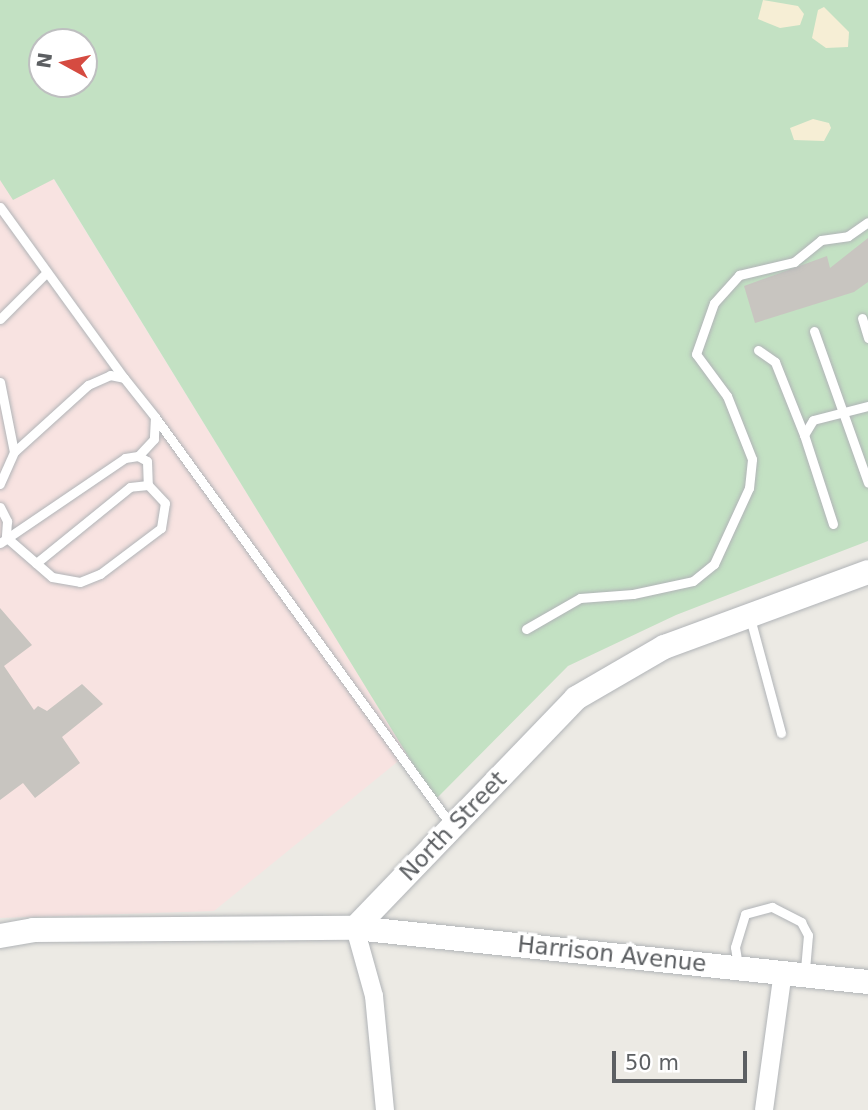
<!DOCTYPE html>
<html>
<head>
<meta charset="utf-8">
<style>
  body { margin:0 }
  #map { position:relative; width:868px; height:1110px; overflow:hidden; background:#eceae4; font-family:"DejaVu Sans",sans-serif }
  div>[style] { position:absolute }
  .medical>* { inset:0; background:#f8e3e1 }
  .green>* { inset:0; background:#c3e1c3 }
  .sand>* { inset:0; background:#f6eed5 }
  .building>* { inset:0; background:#c8c5c0 }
  .roads { filter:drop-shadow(0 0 2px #b1b4b7) drop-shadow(0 0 2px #b1b4b7) }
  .lane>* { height:9px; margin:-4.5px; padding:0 4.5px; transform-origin:4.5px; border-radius:4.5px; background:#fff }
  .street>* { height:18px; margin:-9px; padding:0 9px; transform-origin:9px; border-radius:9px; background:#fff }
  .secondary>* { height:24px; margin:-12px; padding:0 12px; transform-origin:12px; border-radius:12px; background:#fff }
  span { translate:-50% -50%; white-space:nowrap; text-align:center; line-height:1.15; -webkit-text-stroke:7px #fff; paint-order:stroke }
  .street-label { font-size:23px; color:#5c5f62 }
  .north { position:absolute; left:28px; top:28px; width:70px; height:70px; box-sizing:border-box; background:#fff; border:2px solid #bebfc0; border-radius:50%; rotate:278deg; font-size:19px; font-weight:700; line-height:28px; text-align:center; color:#5c5f62 }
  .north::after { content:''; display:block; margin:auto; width:24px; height:32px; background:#d54b41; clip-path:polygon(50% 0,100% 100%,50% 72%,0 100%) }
  .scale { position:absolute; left:612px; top:1051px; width:135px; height:32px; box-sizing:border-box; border:4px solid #5c5f62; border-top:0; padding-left:9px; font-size:21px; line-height:24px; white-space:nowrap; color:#5c5f62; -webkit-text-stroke:5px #fff; paint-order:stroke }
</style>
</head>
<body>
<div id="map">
  <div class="medical">
    <i style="clip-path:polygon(0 92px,407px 754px,214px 911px,0 918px)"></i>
  </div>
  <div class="green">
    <i style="clip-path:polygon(evenodd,0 0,868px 0,868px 541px,676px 615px,568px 666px,435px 800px,54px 179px,13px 200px,0 180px,0 0,42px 42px,84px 42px,84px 84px,42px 84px,42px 42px)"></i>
  </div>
  <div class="sand">
    <i style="clip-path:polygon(763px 0,798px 6px,804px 14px,800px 25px,780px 28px,758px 19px)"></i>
    <i style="clip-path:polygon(824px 7px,849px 32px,848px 47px,826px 48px,812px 38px,818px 10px)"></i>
    <i style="clip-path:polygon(813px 119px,829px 123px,831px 128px,824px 141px,794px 140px,790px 128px)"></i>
  </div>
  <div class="building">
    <i style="clip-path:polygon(868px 238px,868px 282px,854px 292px,755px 323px,744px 286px,827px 256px,830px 268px)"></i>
    <i style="clip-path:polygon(0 608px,32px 645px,4px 666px,34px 710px,38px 706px,47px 711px,82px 684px,103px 704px,62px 737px,80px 763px,35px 798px,23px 783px,0 800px)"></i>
  </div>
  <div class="roads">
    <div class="lane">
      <i style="left:0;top:207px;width:211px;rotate:54.1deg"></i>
      <i style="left:862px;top:318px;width:21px;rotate:73deg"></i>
      <i style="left:0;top:319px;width:66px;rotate:-45deg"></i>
      <i style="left:814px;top:331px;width:161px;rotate:70.4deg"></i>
      <i style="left:758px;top:350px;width:21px;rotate:35deg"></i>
      <i style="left:775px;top:362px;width:79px;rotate:68.3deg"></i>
      <i style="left:0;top:382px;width:71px;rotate:78.7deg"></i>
      <i style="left:14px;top:452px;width:35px;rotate:114deg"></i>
      <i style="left:155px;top:417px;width:504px;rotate:54.04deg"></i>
      <i style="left:14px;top:452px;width:100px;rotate:-42.2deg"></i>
      <i style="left:88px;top:385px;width:24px;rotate:-24deg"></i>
      <i style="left:110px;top:375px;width:14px;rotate:12deg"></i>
      <i style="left:124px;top:378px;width:50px;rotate:51.5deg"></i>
      <i style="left:155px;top:417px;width:22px;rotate:93deg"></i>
      <i style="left:154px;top:439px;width:23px;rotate:133deg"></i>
      <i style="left:0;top:507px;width:16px;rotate:63deg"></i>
      <i style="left:7px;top:521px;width:16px;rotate:94deg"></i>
      <i style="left:833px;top:524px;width:94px;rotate:-108deg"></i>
      <i style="left:804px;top:435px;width:17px;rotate:-59deg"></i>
      <i style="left:813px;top:420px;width:57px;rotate:-14.3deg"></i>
      <i style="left:6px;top:537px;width:61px;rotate:41deg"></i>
      <i style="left:52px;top:577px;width:28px;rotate:10deg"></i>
      <i style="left:80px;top:582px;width:22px;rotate:-22deg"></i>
      <i style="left:100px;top:574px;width:76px;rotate:-37deg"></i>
      <i style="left:161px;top:528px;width:25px;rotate:-81deg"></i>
      <i style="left:165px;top:503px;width:25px;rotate:-133deg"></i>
      <i style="left:148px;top:485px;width:18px;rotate:174deg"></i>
      <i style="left:130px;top:487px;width:121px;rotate:141deg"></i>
      <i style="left:0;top:543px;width:151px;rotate:-34.2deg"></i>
      <i style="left:125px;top:458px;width:13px;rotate:-9deg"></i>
      <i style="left:138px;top:456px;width:10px;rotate:29deg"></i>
      <i style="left:147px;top:461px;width:24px;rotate:88deg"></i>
      <i style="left:750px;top:618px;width:119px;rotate:74.9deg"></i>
      <i style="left:526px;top:629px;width:62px;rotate:-29.9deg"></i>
      <i style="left:580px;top:598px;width:53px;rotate:-4.3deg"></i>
      <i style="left:633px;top:594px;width:61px;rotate:-12.2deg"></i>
      <i style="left:693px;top:581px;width:27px;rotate:-39deg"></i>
      <i style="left:714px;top:564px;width:84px;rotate:-65.3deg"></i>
      <i style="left:749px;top:488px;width:29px;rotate:-84deg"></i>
      <i style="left:752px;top:459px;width:68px;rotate:-111.6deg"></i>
      <i style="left:727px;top:396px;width:52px;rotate:-126.4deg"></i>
      <i style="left:696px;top:354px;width:54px;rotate:-70.6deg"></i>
      <i style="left:714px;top:303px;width:38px;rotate:-48deg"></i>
      <i style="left:739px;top:275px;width:57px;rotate:-13.3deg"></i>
      <i style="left:794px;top:262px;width:35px;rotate:-39deg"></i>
      <i style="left:821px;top:240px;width:27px;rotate:-8deg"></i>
      <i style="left:848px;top:236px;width:24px;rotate:-35deg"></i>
      <i style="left:738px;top:966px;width:19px;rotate:-99deg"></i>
      <i style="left:735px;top:947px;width:34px;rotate:-73deg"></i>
      <i style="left:745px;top:914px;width:28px;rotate:-15deg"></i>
      <i style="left:772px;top:907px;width:33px;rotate:27deg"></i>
      <i style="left:801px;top:922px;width:15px;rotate:62deg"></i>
      <i style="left:808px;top:935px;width:38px;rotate:95deg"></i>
    </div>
    <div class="street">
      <i style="left:355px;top:928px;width:71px;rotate:74.4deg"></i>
      <i style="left:374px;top:996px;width:115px;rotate:84.5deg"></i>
      <i style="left:764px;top:1110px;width:139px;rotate:-82.2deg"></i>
    </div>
    <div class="secondary">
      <i style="left:355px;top:928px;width:319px;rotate:-46.1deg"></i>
      <i style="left:576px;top:698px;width:102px;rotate:-30.1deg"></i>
      <i style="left:664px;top:647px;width:217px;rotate:-20.2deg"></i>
      <i style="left:0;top:936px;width:34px;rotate:-10deg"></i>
      <i style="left:33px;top:930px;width:322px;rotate:-0.4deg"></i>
      <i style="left:355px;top:928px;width:516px;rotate:6.01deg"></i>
    </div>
  </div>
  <div class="street-label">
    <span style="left:453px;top:826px;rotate:-46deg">North Street</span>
    <span style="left:612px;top:954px;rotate:6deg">Harrison Avenue</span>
  </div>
  <div class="north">N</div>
  <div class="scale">50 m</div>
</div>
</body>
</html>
